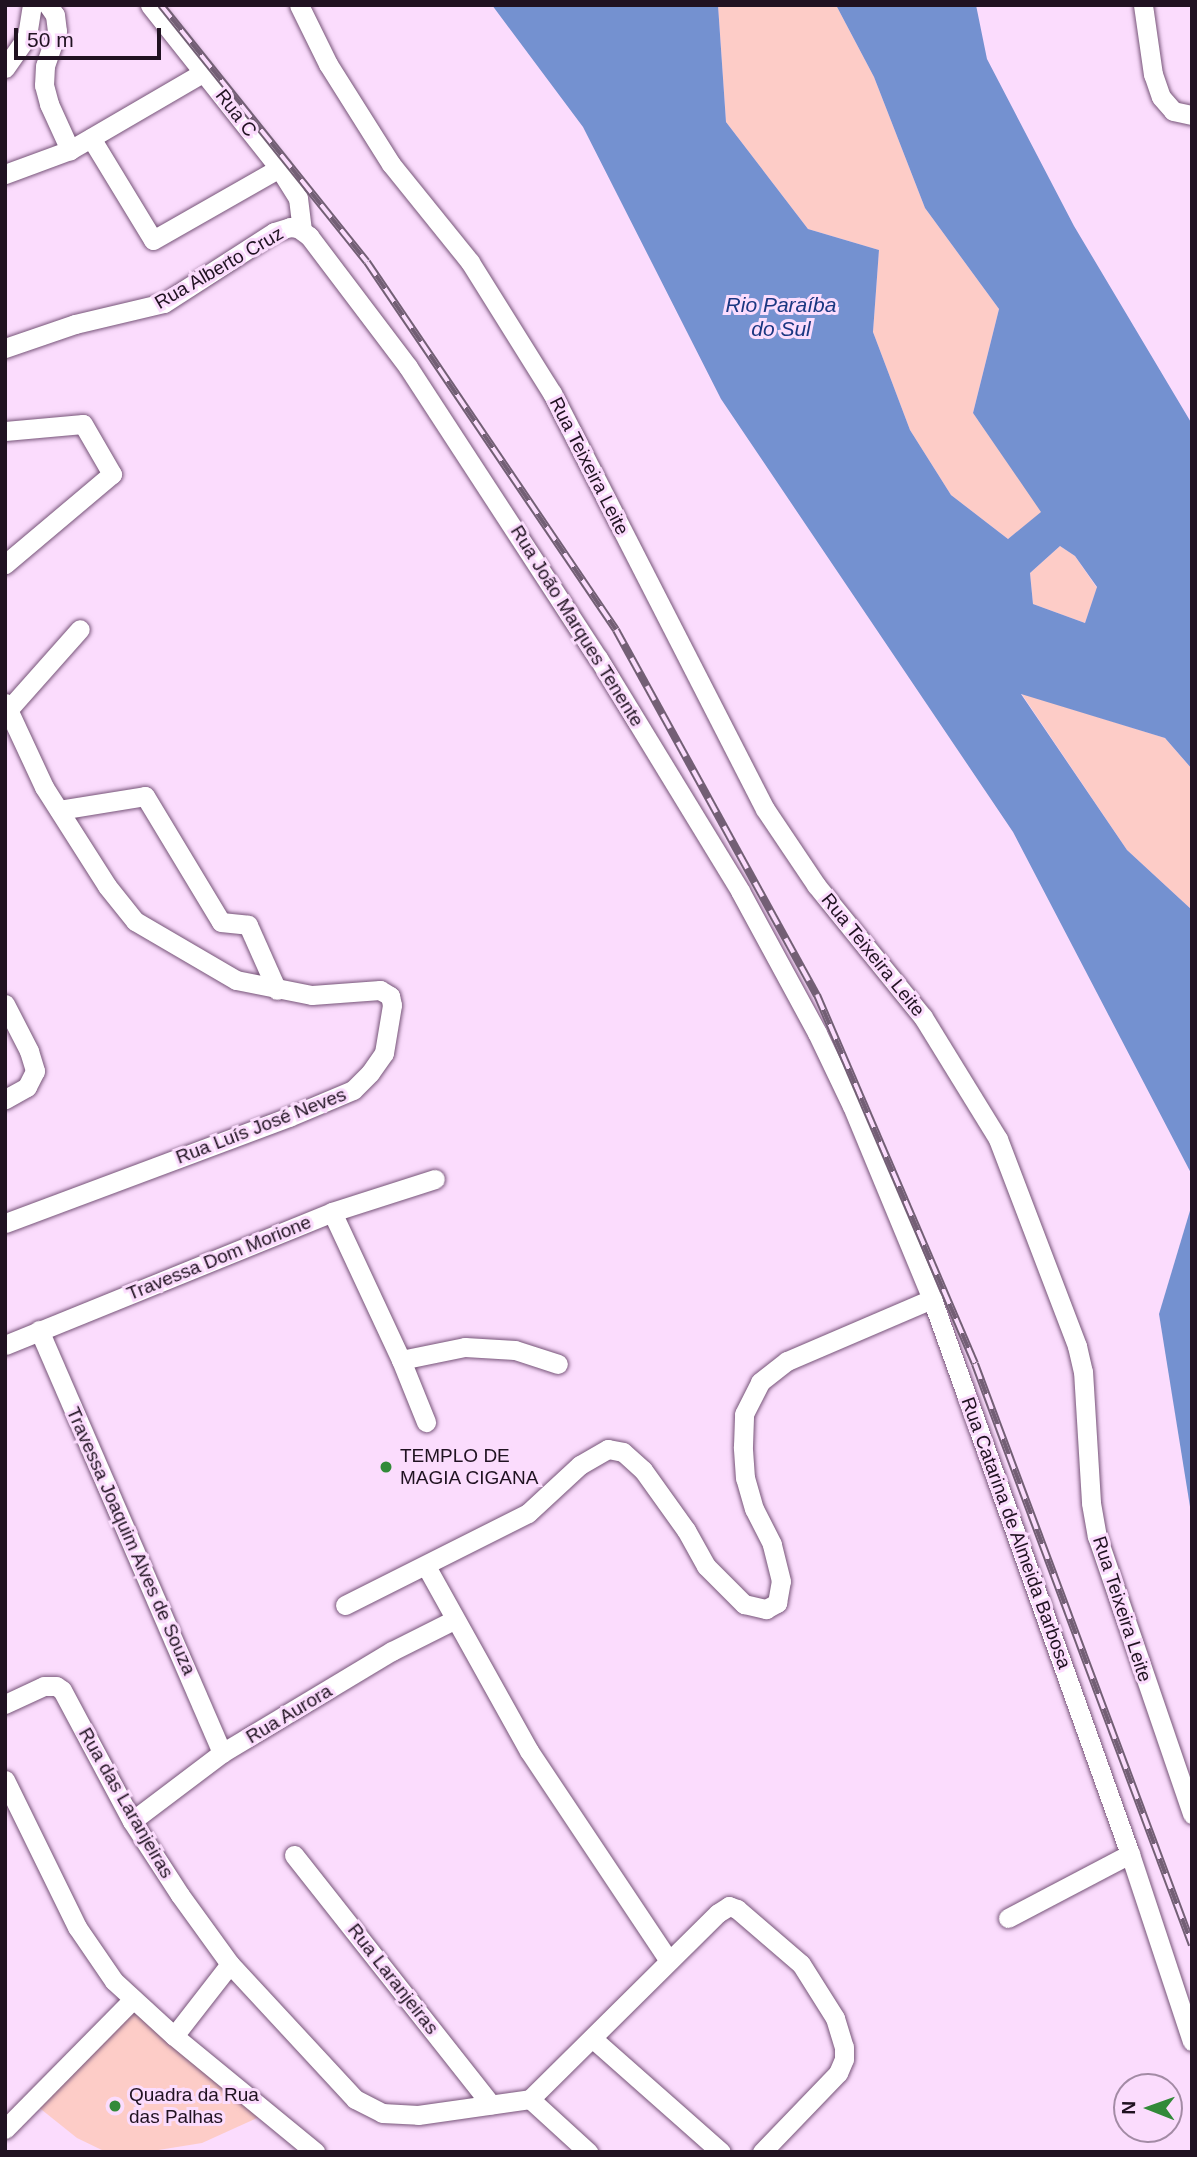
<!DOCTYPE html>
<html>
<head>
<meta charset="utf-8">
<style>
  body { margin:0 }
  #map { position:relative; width:1197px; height:2157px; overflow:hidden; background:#fbdcfd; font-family:Arial,sans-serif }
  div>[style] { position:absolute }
  .green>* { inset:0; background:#fdccc7 }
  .water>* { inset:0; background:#7491d0 }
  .roads { filter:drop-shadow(0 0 2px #765478) drop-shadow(0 0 2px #765478) }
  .minor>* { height:19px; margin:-9.5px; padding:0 9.5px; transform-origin:9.5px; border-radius:9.5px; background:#fff }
  .rail>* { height:8px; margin-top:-4px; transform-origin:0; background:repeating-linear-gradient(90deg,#fbdcfd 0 16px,#735f75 0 32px); box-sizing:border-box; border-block:2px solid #735f75 }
  .dots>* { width:19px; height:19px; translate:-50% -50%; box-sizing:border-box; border:4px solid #fbdcfd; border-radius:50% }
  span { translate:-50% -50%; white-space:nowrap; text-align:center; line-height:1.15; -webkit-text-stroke:6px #fbdcfd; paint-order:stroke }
  .street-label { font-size:19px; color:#201221 }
  .poi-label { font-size:19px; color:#201221 }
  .left { translate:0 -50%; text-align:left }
  .water-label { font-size:21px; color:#1a3781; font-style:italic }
  .frame { position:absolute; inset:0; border:7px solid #201221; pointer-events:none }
  .north { position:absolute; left:1113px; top:2073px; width:70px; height:70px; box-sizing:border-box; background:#fbdcfd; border:2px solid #a38ba5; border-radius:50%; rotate:271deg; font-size:19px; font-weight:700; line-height:28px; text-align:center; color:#201221 }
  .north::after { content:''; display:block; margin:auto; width:24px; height:32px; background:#328a39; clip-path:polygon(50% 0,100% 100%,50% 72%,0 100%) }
  .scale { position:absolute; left:14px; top:28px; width:147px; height:32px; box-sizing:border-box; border:4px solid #201221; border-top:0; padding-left:9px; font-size:21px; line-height:24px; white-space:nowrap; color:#201221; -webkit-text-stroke:5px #fbdcfd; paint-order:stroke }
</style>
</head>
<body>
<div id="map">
  <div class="green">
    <i style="clip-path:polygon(718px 5px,836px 5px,874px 77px,925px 208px,999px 309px,973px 413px,1042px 512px,1008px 539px,951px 495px,910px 430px,873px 332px,879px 250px,808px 229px,726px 122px)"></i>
    <i style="clip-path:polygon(1060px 546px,1075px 556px,1097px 588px,1085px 623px,1033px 604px,1030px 573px)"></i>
    <i style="clip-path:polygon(1021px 693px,1165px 738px,1192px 769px,1192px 910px,1127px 850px)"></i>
    <i style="clip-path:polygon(142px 2005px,268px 2113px,202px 2143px,146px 2152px,106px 2152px,77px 2138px,37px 2106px)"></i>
  </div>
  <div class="water">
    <i style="clip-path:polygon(evenodd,492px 5px,718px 5px,726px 122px,808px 229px,879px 250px,873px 332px,910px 430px,951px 495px,1008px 539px,1041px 512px,973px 413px,999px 309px,925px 208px,874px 77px,836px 5px,976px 5px,987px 59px,1074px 226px,1192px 424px,1192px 769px,1165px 738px,1021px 694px,1127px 850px,1192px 910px,1192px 1175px,1013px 832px,721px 399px,583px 127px,492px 5px,1060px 546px,1075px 556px,1097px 587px,1085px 623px,1033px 604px,1030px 573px,1060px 546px)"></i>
    <i style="clip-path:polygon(1192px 1204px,1192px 1519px,1159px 1314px)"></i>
  </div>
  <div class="roads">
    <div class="minor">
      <i style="left:48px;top:5px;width:12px;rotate:55deg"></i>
      <i style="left:55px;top:15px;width:16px;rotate:83deg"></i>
      <i style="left:57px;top:31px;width:37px;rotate:109deg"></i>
      <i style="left:45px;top:66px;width:19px;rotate:93deg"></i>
      <i style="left:44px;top:85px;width:20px;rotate:75deg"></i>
      <i style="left:49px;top:104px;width:51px;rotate:65.5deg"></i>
      <i style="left:150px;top:5px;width:208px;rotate:51.6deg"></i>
      <i style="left:279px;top:168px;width:36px;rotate:58deg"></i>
      <i style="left:298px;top:198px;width:32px;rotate:83deg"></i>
      <i style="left:299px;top:5px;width:66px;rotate:63.8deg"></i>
      <i style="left:328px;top:64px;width:118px;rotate:57.8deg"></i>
      <i style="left:391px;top:164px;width:126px;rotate:51.1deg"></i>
      <i style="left:470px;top:262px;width:155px;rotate:58deg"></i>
      <i style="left:552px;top:393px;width:467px;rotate:62.9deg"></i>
      <i style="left:765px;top:809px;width:92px;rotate:56.1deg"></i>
      <i style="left:816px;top:885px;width:170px;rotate:51deg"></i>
      <i style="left:923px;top:1017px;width:143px;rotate:58.4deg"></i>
      <i style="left:998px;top:1139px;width:222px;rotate:69.1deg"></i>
      <i style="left:1077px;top:1346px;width:26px;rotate:77deg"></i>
      <i style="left:1083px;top:1371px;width:132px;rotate:86.5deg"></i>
      <i style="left:1091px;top:1503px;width:34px;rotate:80deg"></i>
      <i style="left:1097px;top:1536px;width:294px;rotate:71.1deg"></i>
      <i style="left:1143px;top:5px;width:70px;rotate:81.8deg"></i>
      <i style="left:1153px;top:74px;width:24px;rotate:71deg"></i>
      <i style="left:1161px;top:97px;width:18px;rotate:49deg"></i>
      <i style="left:1173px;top:111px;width:19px;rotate:12deg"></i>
      <i style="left:5px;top:68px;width:39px;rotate:-55deg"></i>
      <i style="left:27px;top:36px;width:31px;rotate:-81deg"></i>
      <i style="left:91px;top:138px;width:119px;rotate:58.7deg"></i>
      <i style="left:153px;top:240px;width:145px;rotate:-29.7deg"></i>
      <i style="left:5px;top:174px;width:69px;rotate:-20.3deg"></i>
      <i style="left:70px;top:150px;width:155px;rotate:-30.2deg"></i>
      <i style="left:5px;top:348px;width:74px;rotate:-18.9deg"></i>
      <i style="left:75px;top:324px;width:91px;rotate:-13.3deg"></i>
      <i style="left:164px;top:303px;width:131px;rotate:-32.8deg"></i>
      <i style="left:274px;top:232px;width:17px;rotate:-17deg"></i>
      <i style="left:290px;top:227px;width:8px;rotate:7deg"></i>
      <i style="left:298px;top:228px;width:14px;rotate:36deg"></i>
      <i style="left:309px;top:236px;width:164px;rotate:52.9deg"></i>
      <i style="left:408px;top:367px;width:348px;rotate:56.9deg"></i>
      <i style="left:598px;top:658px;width:273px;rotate:58.6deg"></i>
      <i style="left:740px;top:891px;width:162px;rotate:61.5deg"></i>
      <i style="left:817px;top:1033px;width:81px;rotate:64.4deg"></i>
      <i style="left:852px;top:1106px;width:209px;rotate:67.5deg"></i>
      <i style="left:932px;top:1299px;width:589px;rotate:70.37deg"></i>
      <i style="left:1130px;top:1854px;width:197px;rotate:71.7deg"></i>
      <i style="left:5px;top:431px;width:78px;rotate:-5.1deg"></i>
      <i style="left:83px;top:424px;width:58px;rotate:59.9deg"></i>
      <i style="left:112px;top:474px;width:140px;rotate:139.9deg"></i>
      <i style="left:5px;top:703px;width:93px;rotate:65.1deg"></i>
      <i style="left:44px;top:787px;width:117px;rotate:57.5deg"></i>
      <i style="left:107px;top:886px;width:45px;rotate:51.3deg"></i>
      <i style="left:135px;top:921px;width:117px;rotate:30.3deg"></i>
      <i style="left:236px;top:980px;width:77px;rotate:11.2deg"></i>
      <i style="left:312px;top:995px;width:68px;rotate:-4.2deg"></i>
      <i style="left:380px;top:990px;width:12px;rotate:31deg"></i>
      <i style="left:390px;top:996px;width:9px;rotate:77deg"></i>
      <i style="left:392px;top:1005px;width:49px;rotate:99.5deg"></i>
      <i style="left:384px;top:1053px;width:24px;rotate:125deg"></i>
      <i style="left:370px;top:1073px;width:24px;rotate:135deg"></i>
      <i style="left:353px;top:1090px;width:69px;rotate:157.1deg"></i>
      <i style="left:289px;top:1117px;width:303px;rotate:159.5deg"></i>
      <i style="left:8px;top:710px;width:108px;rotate:-48.4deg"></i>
      <i style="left:59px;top:810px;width:87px;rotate:-9.2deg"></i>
      <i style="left:145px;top:796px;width:147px;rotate:58.9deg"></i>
      <i style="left:221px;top:922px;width:27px;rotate:6deg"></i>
      <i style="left:248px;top:925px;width:71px;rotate:66deg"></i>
      <i style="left:5px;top:1004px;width:53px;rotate:62.9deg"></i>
      <i style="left:29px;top:1051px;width:21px;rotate:73deg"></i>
      <i style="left:35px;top:1071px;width:18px;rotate:117deg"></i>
      <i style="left:27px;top:1087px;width:25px;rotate:151deg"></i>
      <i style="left:332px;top:1212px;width:163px;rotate:65deg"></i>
      <i style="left:401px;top:1360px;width:67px;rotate:68deg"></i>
      <i style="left:39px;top:1330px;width:461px;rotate:66.6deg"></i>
      <i style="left:5px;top:1345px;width:353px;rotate:-22.1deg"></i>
      <i style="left:332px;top:1212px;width:108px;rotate:-17.8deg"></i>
      <i style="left:401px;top:1360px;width:65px;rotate:-11.5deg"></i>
      <i style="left:465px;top:1347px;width:50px;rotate:3.4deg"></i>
      <i style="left:515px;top:1350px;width:45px;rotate:18deg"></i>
      <i style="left:426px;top:1566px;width:212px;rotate:60.9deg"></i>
      <i style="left:529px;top:1751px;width:252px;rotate:56.3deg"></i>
      <i style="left:345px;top:1605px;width:205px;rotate:-26.7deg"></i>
      <i style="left:528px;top:1513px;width:71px;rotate:-42.7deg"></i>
      <i style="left:580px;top:1465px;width:32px;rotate:-30deg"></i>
      <i style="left:608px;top:1449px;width:15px;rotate:11deg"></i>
      <i style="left:623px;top:1452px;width:27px;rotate:42deg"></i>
      <i style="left:643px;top:1470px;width:74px;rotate:54.4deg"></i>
      <i style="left:686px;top:1530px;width:41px;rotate:60.9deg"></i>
      <i style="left:706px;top:1566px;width:54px;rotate:45deg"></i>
      <i style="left:744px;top:1604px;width:23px;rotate:13deg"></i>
      <i style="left:766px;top:1609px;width:13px;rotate:-29deg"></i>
      <i style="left:777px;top:1603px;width:22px;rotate:-80deg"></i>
      <i style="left:781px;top:1581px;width:38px;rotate:-104deg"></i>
      <i style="left:772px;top:1544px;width:39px;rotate:-117deg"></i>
      <i style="left:754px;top:1509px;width:32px;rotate:-106deg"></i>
      <i style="left:745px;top:1478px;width:32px;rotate:-94deg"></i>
      <i style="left:743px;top:1446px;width:32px;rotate:-88deg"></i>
      <i style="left:744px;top:1414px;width:36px;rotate:-63deg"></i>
      <i style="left:760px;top:1382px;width:34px;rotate:-38deg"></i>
      <i style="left:787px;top:1361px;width:158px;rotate:-23.2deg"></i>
      <i style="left:5px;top:1704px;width:43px;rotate:-24.8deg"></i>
      <i style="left:44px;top:1686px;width:12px"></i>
      <i style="left:56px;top:1686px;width:7px;rotate:34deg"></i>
      <i style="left:62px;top:1690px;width:149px;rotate:61.9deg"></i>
      <i style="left:132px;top:1821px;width:88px;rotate:57deg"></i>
      <i style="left:180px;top:1895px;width:85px;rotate:54.1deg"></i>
      <i style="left:230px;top:1964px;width:184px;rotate:47.2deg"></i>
      <i style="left:355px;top:2099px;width:30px;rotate:27deg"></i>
      <i style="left:382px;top:2113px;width:36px;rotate:3deg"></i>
      <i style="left:418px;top:2115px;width:113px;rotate:-8.1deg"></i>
      <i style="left:5px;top:1780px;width:164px;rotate:63.9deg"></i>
      <i style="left:77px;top:1927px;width:65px;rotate:55.6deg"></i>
      <i style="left:114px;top:1981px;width:81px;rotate:42.5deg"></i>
      <i style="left:174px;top:2036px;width:183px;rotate:39.4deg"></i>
      <i style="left:132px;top:1821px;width:113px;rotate:-37.1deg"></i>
      <i style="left:222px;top:1753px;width:198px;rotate:-31deg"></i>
      <i style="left:392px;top:1651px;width:69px;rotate:-26.6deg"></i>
      <i style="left:294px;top:1855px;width:318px;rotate:51.7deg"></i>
      <i style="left:1008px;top:1918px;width:138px;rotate:-27.7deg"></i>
      <i style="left:174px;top:2036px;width:91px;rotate:-52.1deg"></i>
      <i style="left:592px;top:2038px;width:172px;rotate:41.5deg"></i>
      <i style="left:530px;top:2099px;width:264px;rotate:-44.7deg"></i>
      <i style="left:718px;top:1913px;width:13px;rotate:-32deg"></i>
      <i style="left:729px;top:1906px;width:9px;rotate:21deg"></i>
      <i style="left:737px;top:1909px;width:84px;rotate:40.7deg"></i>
      <i style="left:801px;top:1964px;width:64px;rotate:57.8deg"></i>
      <i style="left:835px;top:2018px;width:30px;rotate:73deg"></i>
      <i style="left:844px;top:2047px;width:12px;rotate:90deg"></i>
      <i style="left:844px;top:2059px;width:15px;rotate:113deg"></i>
      <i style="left:838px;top:2073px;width:110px;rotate:133.9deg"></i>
      <i style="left:530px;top:2099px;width:79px;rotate:42.4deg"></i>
      <i style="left:5px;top:2129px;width:181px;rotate:-45.4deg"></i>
    </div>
  </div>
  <div class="rail">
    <i style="left:161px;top:5px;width:329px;rotate:51.3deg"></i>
    <i style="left:367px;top:262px;width:444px;rotate:55.9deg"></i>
    <i style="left:616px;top:630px;width:417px;rotate:61.2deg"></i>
    <i style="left:817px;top:995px;width:401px;rotate:66.8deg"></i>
    <i style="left:975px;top:1364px;width:620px;rotate:69.52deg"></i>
  </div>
  <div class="dots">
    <i style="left:386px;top:1467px;background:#328a39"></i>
    <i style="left:115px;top:2106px;background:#328a39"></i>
  </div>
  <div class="street-label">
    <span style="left:236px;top:113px;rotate:52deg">Rua C</span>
    <span style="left:219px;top:268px;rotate:-30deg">Rua Alberto Cruz</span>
    <span style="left:589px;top:466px;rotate:63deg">Rua Teixeira Leite</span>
    <span style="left:577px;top:626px;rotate:58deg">Rua João Marques Tenente</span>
    <span style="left:873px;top:955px;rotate:51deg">Rua Teixeira Leite</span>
    <span style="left:261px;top:1126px;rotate:-21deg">Rua Luís José Neves</span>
    <span style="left:219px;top:1258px;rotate:-22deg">Travessa Dom Morione</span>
    <span style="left:1016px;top:1533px;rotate:70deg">Rua Catarina de Almeida Barbosa</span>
    <span style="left:131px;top:1541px;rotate:66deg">Travessa Joaquim Alves de Souza</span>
    <span style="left:1122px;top:1609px;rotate:72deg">Rua Teixeira Leite</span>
    <span style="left:289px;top:1714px;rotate:-31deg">Rua Aurora</span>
    <span style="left:126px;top:1803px;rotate:60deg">Rua das Laranjeiras</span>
    <span style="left:393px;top:1979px;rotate:52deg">Rua Laranjeiras</span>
  </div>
  <div class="poi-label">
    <span class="left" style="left:400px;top:1467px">TEMPLO DE<br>MAGIA CIGANA</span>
    <span class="left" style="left:129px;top:2106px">Quadra da Rua<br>das Palhas</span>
  </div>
  <div class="water-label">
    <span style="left:781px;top:317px">Rio Paraíba<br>do Sul</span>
  </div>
  <div class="frame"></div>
  <div class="north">N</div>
  <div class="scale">50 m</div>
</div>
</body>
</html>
